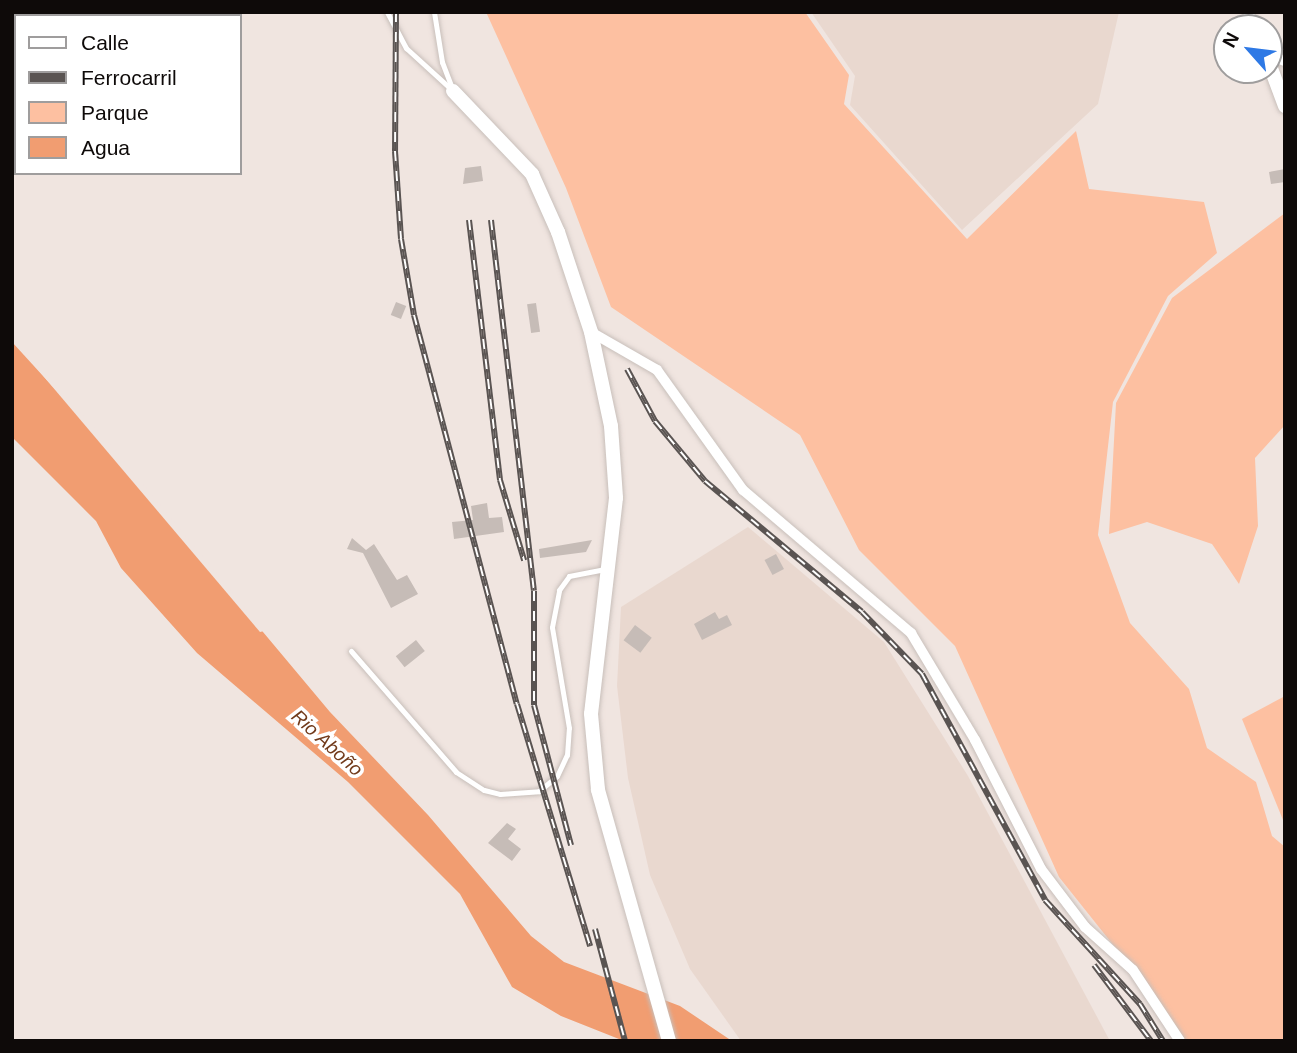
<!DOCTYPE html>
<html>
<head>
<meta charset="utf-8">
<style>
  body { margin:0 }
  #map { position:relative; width:1297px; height:1053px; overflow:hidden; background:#f0e5e0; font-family:Helvetica,sans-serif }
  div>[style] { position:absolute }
  .built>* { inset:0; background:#e9d8cf }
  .green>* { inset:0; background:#fdc0a1 }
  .water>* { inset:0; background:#f19d71 }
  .pier>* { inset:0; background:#f0e5e0 }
  .building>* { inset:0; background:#c6bcb7; transform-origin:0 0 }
  .roads { filter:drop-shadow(0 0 2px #c8bfba) drop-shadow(0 0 2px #c8bfba) }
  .service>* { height:5px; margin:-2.5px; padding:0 2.5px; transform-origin:2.5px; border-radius:2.5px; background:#fff }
  .minor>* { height:10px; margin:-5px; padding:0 5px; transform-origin:5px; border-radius:5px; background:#fff }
  .tertiary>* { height:14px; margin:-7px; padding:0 7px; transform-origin:7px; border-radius:7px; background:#fff }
  .rail>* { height:6px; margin-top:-3px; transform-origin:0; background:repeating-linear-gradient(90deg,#fff 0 10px,#5a5452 0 20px); box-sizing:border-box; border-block:2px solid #5a5452 }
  span { translate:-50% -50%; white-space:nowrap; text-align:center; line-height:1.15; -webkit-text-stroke:7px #fff; paint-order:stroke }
  .water-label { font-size:19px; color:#723b1c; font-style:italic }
  .frame { position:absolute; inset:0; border:14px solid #0e0a09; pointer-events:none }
  .legend { position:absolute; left:14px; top:14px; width:228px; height:161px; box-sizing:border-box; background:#fff; border:2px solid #9f9d9d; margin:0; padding:9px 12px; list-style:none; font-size:21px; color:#0e0a09 }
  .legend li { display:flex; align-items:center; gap:14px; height:35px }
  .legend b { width:35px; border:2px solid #9f9d9d }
  .north { position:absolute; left:1213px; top:14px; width:70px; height:70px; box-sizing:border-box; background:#fff; border:2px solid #9f9d9d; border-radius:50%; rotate:298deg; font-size:19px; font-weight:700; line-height:28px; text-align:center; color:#0e0a09 }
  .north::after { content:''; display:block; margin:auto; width:24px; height:32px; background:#2e79e5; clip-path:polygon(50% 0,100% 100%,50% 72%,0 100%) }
</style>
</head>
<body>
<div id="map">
  <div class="built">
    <i style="clip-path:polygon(811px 12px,1119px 12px,1098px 104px,962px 230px,850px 105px,855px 76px)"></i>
    <i style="clip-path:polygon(748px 527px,884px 642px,968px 776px,1110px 1041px,741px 1041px,690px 969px,650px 875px,628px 778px,617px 686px,621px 607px)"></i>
  </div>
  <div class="green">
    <i style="clip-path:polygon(486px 12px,805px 12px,849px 75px,844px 104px,967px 239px,1076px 131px,1089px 189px,1204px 202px,1217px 253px,1168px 296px,1113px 402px,1098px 535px,1130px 623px,1189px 689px,1207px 748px,1256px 782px,1272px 836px,1285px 847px,1285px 1041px,1184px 1041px,1161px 1005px,1059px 877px,955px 646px,859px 550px,800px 435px,611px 307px,566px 188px)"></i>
    <i style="clip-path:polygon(1285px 213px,1285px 425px,1255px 458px,1258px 526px,1239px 584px,1212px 544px,1147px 522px,1109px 534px,1116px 403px,1172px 298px)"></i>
    <i style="clip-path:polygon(1285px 696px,1285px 825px,1242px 719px)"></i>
  </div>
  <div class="water">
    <i style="clip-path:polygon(12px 342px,107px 446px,330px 712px,428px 815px,531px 936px,564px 962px,680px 1006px,732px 1041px,624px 1041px,561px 1016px,512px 987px,460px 894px,348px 782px,197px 653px,121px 568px,96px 521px,12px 437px)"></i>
  </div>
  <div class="pier">
    <i style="clip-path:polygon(12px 339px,110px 444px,264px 631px,260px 632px)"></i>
  </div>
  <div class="building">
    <i style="clip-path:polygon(481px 166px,483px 181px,463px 184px,465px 168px)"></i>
    <i style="clip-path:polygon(1285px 169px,1285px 182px,1271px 184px,1269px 172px)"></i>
    <i style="left:396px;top:302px;width:11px;height:14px;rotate:22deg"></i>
    <i style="left:536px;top:303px;width:29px;height:9px;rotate:82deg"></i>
    <i style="clip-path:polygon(487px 503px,489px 518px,502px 517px,504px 532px,454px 539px,452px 522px,473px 520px,471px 506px)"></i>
    <i style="clip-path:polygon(352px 538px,366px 550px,374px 544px,397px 580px,407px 575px,418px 594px,391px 608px,363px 553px,347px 549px)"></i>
    <i style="clip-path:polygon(592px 540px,586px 552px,540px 558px,539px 549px)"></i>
    <i style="left:776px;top:554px;width:17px;height:13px;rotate:62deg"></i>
    <i style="clip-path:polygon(715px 612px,719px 619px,727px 615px,732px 625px,702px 640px,694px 624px)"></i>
    <i style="left:635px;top:625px;width:21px;height:19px;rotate:37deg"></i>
    <i style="left:416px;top:640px;width:14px;height:26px;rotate:51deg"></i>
    <i style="clip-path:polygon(507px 823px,516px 829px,508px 839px,521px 849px,512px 861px,488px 843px)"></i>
  </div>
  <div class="roads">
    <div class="service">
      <i style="left:387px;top:12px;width:41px;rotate:62.2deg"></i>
      <i style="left:406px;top:48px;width:61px;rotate:42.3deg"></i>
      <i style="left:434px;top:12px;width:51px;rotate:80.9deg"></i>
      <i style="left:442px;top:62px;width:28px;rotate:69deg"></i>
      <i style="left:351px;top:651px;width:160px;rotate:49deg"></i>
      <i style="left:456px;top:772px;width:33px;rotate:33deg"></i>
      <i style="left:484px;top:790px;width:16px;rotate:14deg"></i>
      <i style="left:500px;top:794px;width:39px;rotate:-4deg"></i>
      <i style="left:539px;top:791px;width:23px;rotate:-40deg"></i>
      <i style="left:557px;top:776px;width:23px;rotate:-65deg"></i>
      <i style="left:567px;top:755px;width:27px;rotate:-86deg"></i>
      <i style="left:569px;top:728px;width:102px;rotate:-99.6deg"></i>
      <i style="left:552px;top:627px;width:38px;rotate:-79deg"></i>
      <i style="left:559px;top:590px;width:17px;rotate:-54deg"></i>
      <i style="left:569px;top:576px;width:38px;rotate:-11deg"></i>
    </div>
    <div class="minor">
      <i style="left:1248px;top:12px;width:17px;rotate:66deg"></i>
      <i style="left:1269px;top:55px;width:17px;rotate:21deg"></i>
      <i style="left:591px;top:332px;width:76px;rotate:29.9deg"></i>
      <i style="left:657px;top:370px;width:148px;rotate:54.4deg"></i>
      <i style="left:743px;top:490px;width:221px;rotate:40.4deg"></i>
      <i style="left:911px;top:633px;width:125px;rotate:59.1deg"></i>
      <i style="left:975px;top:740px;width:145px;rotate:62.9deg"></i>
      <i style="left:1041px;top:869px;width:73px;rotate:52.8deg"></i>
      <i style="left:1085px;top:927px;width:64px;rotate:41.9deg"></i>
      <i style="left:1133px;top:970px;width:85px;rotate:56.5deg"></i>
    </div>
    <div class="tertiary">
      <i style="left:1269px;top:63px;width:46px;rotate:69.6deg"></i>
      <i style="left:453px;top:91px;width:115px;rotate:46.4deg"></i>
      <i style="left:532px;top:174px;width:64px;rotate:65.9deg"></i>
      <i style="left:558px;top:232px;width:105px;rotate:71.7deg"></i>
      <i style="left:591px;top:332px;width:96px;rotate:78deg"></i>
      <i style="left:611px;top:426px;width:72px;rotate:86deg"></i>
      <i style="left:616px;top:498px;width:217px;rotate:96.6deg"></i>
      <i style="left:591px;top:714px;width:76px;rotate:84.7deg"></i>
      <i style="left:598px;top:790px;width:261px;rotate:74.2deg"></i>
    </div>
  </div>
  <div class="rail">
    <i style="left:396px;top:12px;width:139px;rotate:90.4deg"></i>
    <i style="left:395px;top:151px;width:88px;rotate:86.1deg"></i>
    <i style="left:401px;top:239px;width:77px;rotate:80.3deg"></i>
    <i style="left:414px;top:315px;width:402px;rotate:75.2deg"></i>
    <i style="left:517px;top:704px;width:253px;rotate:73.2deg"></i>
    <i style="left:469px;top:220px;width:262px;rotate:83.2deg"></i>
    <i style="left:500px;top:480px;width:84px;rotate:73.3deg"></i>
    <i style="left:491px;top:220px;width:373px;rotate:83.4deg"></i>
    <i style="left:534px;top:591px;width:114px;rotate:90deg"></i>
    <i style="left:534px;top:705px;width:145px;rotate:75.2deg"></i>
    <i style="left:627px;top:369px;width:59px;rotate:61.7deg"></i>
    <i style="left:655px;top:421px;width:78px;rotate:50.2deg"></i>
    <i style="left:705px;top:481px;width:204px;rotate:39.8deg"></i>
    <i style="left:862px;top:612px;width:86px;rotate:45.9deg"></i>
    <i style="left:922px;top:674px;width:257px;rotate:61.4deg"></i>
    <i style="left:1045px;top:900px;width:141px;rotate:47.6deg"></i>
    <i style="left:1140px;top:1004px;width:44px;rotate:58.1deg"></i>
    <i style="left:595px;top:929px;width:116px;rotate:75deg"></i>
    <i style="left:1094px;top:965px;width:95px;rotate:53.1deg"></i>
  </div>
  <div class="water-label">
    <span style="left:327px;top:743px;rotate:42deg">Rio Aboño</span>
  </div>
  <div class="frame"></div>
  <ul class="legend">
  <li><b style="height:9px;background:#fff"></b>Calle</li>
  <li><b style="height:9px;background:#5a5452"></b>Ferrocarril</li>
  <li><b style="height:19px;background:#fdc0a1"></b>Parque</li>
  <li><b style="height:19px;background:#f19d71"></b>Agua</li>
  </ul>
  <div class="north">N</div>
</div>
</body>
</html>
